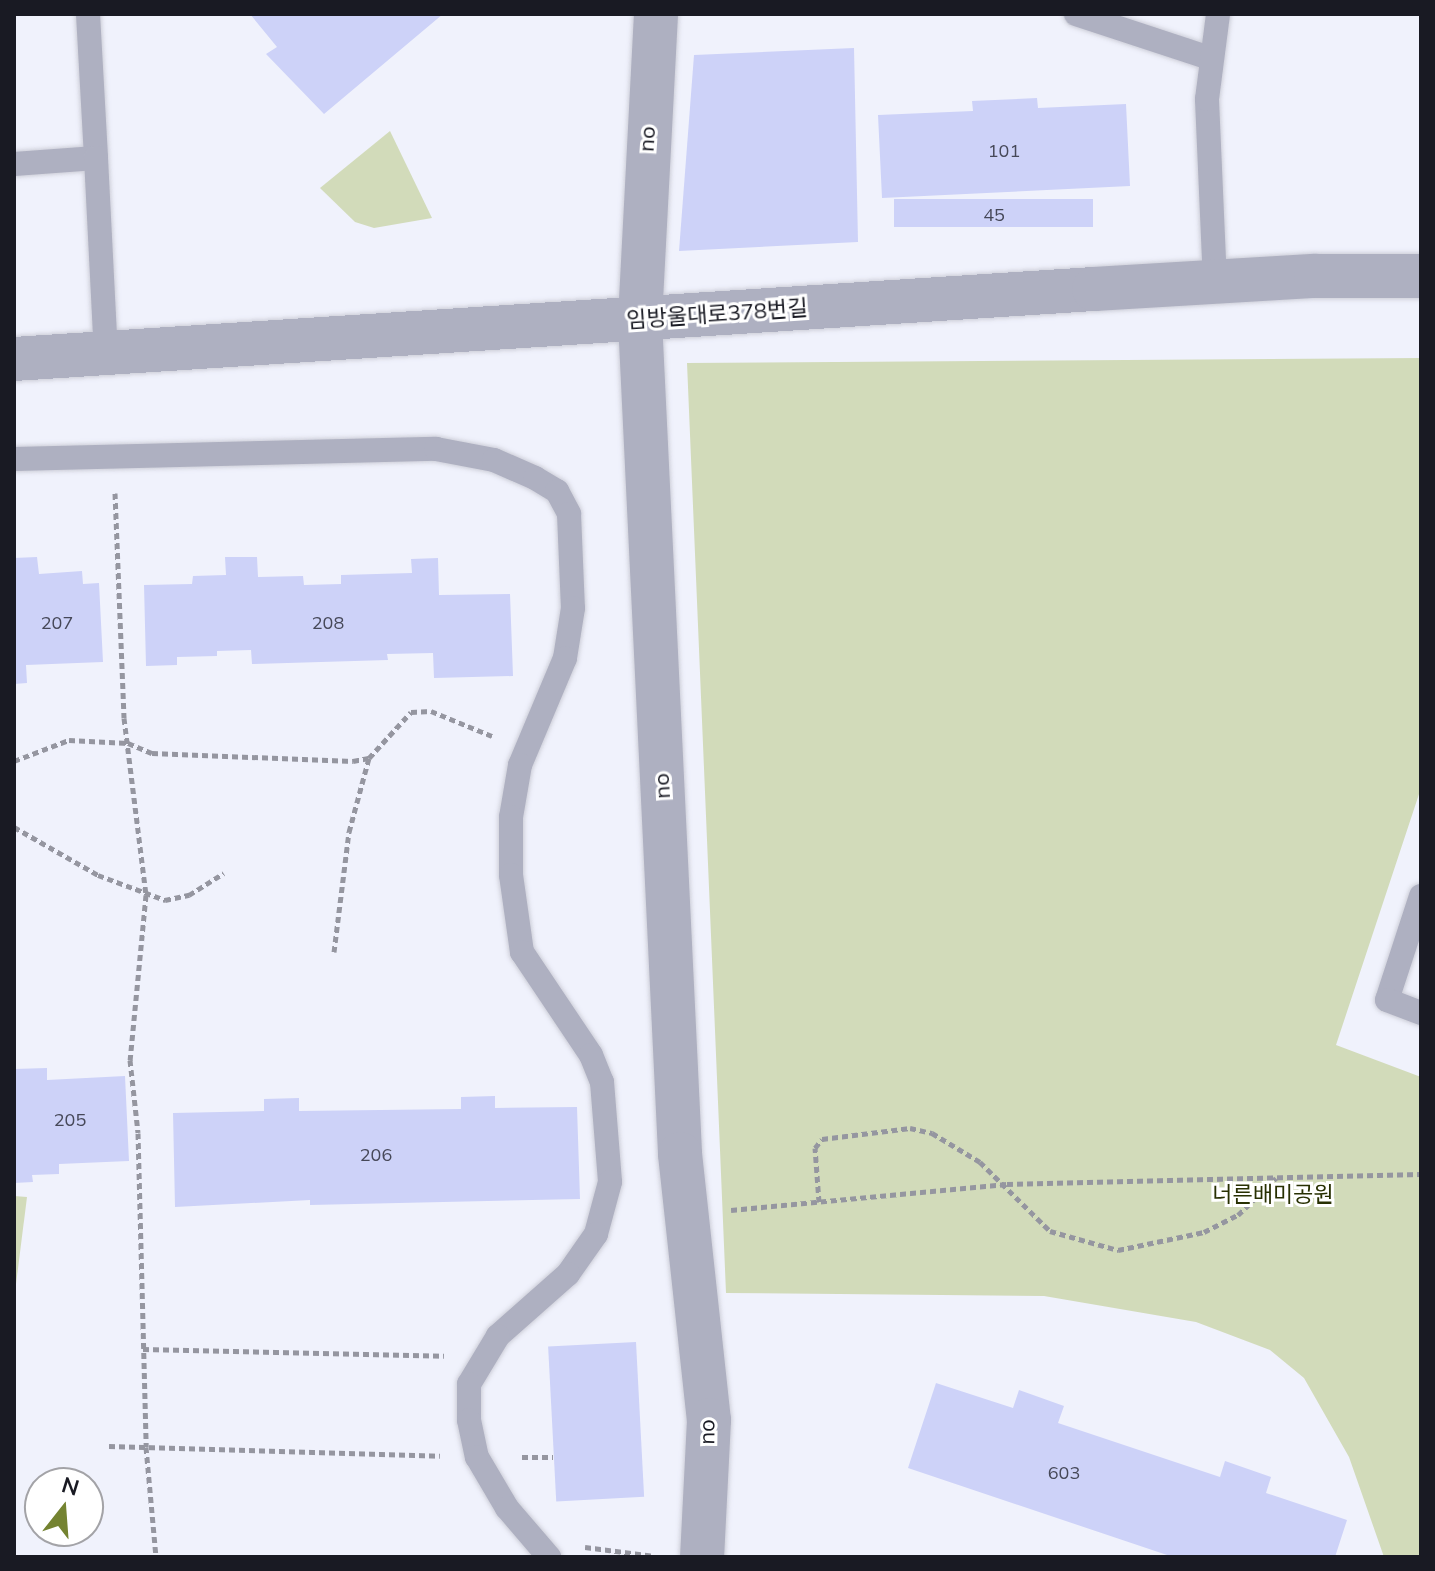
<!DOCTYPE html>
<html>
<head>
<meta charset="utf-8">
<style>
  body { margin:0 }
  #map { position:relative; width:1435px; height:1571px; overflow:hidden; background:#f0f2fc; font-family:Mulish,"Noto Sans KR",sans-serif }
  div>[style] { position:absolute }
  .green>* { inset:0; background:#d2dbba }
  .building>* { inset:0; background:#cdd2f8; transform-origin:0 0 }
  .path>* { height:5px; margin-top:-2.5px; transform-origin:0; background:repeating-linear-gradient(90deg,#9596a0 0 6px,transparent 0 10px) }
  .roads { filter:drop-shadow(0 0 2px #cecfd9) drop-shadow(0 0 2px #cecfd9) }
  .lane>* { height:24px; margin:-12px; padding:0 12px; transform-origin:12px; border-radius:12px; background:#aeb0c1 }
  .street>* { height:44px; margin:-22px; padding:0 22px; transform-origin:22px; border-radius:22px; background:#aeb0c1 }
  span { translate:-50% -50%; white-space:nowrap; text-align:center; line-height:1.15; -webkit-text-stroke:6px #fff; paint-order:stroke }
  .number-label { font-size:18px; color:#464858 }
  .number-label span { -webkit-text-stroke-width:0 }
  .street-label { font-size:22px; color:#191a23 }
  .park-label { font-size:22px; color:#283002 }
  .frame { position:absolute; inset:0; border:16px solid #191a23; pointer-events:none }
  .north { position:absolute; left:24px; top:1467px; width:80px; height:80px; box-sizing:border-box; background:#fff; border:2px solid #a3a3a7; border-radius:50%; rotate:17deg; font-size:22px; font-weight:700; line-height:32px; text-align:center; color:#191a23 }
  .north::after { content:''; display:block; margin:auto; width:28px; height:36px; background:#748331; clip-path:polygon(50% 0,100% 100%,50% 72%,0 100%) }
</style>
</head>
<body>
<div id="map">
  <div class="green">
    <i style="clip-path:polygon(390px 131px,432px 218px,374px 228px,355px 222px,320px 188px)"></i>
    <i style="clip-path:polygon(1421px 358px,1421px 788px,1336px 1045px,1421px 1077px,1421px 1557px,1384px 1557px,1349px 1457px,1304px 1378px,1270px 1350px,1196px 1322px,1044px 1296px,726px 1293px,687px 363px)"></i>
    <i style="clip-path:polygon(14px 1196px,27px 1197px,14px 1300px)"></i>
  </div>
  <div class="building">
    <i style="clip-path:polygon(250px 14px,443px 14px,324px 114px,266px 54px,277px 47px)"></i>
    <i style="clip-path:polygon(854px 48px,858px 242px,679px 251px,694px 55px)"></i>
    <i style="clip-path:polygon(1037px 98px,1038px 108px,1126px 104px,1130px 186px,882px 198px,878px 115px,973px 111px,972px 101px)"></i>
    <i style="left:1093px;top:199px;width:28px;height:199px;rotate:90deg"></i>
    <i style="clip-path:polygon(37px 557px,39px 574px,82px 571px,83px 584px,99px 583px,103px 662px,26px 665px,27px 683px,14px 684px,14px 558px)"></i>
    <i style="clip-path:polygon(225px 557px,257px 557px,258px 577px,303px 576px,304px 585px,341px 584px,341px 575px,412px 573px,411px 559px,438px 558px,439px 595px,510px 594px,513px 676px,434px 678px,433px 653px,387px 654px,388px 660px,252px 664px,251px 650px,217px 651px,217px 656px,177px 657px,177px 665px,146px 666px,144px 585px,192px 584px,193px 576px,226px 575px)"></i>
    <i style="clip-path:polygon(47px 1068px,47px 1080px,125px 1076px,129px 1161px,59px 1164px,59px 1174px,32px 1175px,33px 1182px,14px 1183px,14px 1069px)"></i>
    <i style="clip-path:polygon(495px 1096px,495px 1108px,577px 1107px,580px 1199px,310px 1205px,310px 1200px,175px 1207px,173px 1113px,264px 1111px,264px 1099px,299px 1098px,299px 1111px,461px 1109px,461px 1097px)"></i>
    <i style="left:636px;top:1342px;width:155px;height:88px;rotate:87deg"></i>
    <i style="clip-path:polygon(936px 1383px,1013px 1408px,1019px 1390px,1064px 1406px,1058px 1423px,1220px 1477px,1225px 1461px,1271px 1477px,1266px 1493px,1347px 1520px,1335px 1557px,1173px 1557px,908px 1468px)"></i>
  </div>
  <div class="path">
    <i style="left:115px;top:493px;width:225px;rotate:87.7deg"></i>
    <i style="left:124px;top:718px;width:178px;rotate:82.9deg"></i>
    <i style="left:146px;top:895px;width:166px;rotate:95.5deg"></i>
    <i style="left:130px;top:1060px;width:73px;rotate:83.7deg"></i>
    <i style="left:138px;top:1133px;width:314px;rotate:88.5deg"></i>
    <i style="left:146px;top:1447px;width:110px;rotate:84.8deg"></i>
    <i style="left:14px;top:761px;width:59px;rotate:-20.9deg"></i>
    <i style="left:69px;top:740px;width:59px;rotate:2.9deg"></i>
    <i style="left:128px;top:743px;width:26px;rotate:23deg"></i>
    <i style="left:152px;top:753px;width:201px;rotate:2.3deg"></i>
    <i style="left:353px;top:761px;width:16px;rotate:-11deg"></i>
    <i style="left:369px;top:758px;width:62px;rotate:-47.6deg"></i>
    <i style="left:411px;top:712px;width:20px;rotate:-3deg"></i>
    <i style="left:431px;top:711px;width:66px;rotate:22.3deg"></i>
    <i style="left:14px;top:827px;width:97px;rotate:29.7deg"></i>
    <i style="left:98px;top:875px;width:72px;rotate:20.5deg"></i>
    <i style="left:165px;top:900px;width:25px;rotate:-12deg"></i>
    <i style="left:189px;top:895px;width:41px;rotate:-32.2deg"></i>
    <i style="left:334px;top:952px;width:121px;rotate:-82.9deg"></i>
    <i style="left:349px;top:832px;width:77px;rotate:-74.9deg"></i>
    <i style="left:819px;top:1202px;width:54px;rotate:-94.2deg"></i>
    <i style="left:815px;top:1148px;width:11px;rotate:-52deg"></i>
    <i style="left:822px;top:1139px;width:89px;rotate:-7.1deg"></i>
    <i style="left:910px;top:1128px;width:23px;rotate:13deg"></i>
    <i style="left:932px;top:1133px;width:56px;rotate:31.1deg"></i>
    <i style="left:980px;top:1162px;width:98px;rotate:44.6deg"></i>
    <i style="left:1050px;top:1231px;width:71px;rotate:15.6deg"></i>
    <i style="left:1118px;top:1250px;width:88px;rotate:-11.8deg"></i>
    <i style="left:1204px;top:1232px;width:38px;rotate:-27deg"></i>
    <i style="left:1238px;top:1215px;width:53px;rotate:-44.2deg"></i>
    <i style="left:731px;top:1210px;width:277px;rotate:-5.4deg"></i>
    <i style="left:1007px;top:1184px;width:414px;rotate:-1.4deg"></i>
    <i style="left:143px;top:1349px;width:301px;rotate:1.3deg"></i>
    <i style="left:109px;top:1446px;width:331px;rotate:1.7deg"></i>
    <i style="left:522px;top:1457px;width:31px"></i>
    <i style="left:585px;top:1547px;width:70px;rotate:7.4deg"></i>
  </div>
  <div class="roads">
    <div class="lane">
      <i style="left:88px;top:14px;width:144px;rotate:86.8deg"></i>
      <i style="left:1076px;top:14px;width:141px;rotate:18.2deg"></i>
      <i style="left:14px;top:164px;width:82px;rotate:-4.2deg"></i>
      <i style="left:96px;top:158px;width:196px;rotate:87.1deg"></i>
      <i style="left:1215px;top:283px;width:184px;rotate:-92.5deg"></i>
      <i style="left:1207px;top:99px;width:86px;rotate:-82.6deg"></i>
      <i style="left:14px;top:459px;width:422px;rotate:-1.4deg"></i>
      <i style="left:436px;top:449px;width:59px;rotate:10.7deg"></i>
      <i style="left:494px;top:460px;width:45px;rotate:23.7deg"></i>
      <i style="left:535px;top:478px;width:26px;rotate:31deg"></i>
      <i style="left:557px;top:491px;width:26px;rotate:62deg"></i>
      <i style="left:569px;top:514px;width:94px;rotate:87.6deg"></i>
      <i style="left:573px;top:608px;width:51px;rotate:99.1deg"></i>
      <i style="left:565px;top:658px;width:116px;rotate:112.8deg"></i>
      <i style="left:520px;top:765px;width:53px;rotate:99.8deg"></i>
      <i style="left:511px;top:817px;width:58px;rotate:90deg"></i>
      <i style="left:511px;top:875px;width:78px;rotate:81.9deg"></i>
      <i style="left:522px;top:952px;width:124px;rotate:56.2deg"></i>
      <i style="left:591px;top:1055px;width:29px;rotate:68deg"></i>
      <i style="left:602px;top:1082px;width:100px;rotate:85.4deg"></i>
      <i style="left:610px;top:1182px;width:54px;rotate:105.1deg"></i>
      <i style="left:596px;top:1234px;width:49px;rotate:125deg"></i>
      <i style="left:568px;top:1274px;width:94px;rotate:138.5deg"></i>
      <i style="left:498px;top:1336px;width:56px;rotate:121.1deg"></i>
      <i style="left:469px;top:1384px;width:36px;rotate:90deg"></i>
      <i style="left:469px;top:1420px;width:38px;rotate:78deg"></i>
      <i style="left:477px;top:1457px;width:59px;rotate:59.5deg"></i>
      <i style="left:507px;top:1508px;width:65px;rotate:49.4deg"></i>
      <i style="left:1421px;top:896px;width:109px;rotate:108.1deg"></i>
      <i style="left:1387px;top:1000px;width:36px;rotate:21deg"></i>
    </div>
    <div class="street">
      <i style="left:656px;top:14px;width:306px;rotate:93deg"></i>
      <i style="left:640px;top:320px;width:835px;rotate:87.25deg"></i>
      <i style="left:680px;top:1154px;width:268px;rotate:83.8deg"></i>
      <i style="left:709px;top:1420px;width:137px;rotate:92.9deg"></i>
      <i style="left:14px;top:359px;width:1082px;rotate:-3.71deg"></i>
      <i style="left:1094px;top:289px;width:222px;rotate:-3.4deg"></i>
      <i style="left:1316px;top:276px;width:105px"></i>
    </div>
  </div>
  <div class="number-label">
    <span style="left:1004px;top:151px">101</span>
    <span style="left:994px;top:215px">45</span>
    <span style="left:57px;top:623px">207</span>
    <span style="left:328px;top:623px">208</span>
    <span style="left:70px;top:1120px">205</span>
    <span style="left:376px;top:1155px">206</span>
    <span style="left:1064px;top:1473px">603</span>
  </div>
  <div class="street-label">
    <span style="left:647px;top:139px;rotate:-86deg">no</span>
    <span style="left:717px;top:314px;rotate:-4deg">임방울대로378번길</span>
    <span style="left:662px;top:786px;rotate:-93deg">no</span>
    <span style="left:707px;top:1432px;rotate:-89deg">no</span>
  </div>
  <div class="park-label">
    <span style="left:1273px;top:1195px">너른배미공원</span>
  </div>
  <div class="frame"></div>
  <div class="north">N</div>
</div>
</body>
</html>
